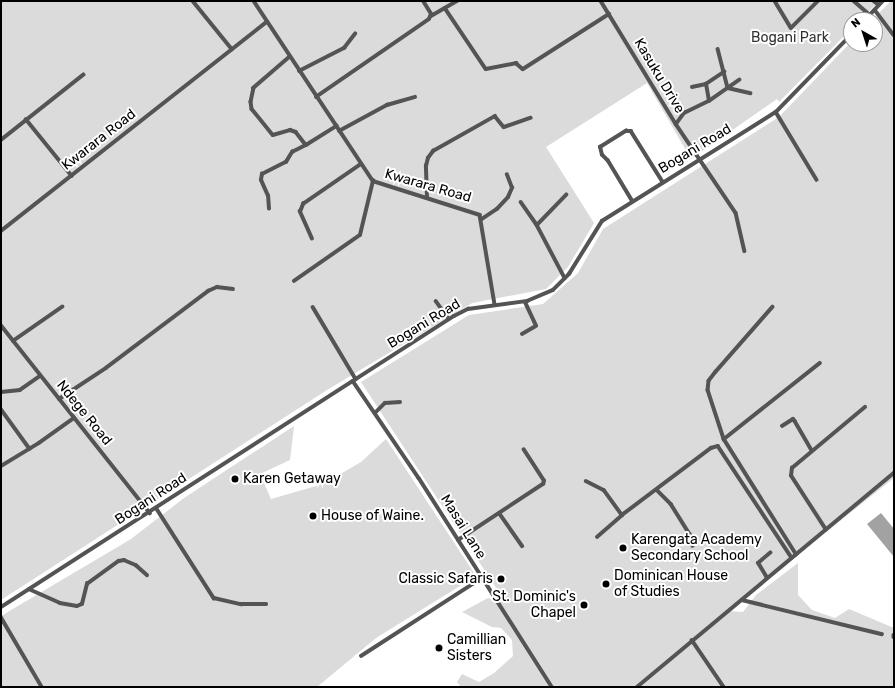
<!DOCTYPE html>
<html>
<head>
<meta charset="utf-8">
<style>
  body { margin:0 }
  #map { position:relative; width:895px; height:688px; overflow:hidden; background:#fff; font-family:Rubik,sans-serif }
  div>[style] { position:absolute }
  .green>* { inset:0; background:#dbdbdb }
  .water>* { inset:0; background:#a2a2a2 }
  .minor>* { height:3.5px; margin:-1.75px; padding:0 1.75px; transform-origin:1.75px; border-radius:1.75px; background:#545454 }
  .dots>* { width:11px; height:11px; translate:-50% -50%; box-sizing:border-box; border:2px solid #fff; border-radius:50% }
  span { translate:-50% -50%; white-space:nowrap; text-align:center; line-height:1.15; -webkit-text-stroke:4px #fff; paint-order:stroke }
  .park-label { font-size:14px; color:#323232 }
  .street-label { font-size:14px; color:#000 }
  .poi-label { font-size:14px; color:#000 }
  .left { translate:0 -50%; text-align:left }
  .right { translate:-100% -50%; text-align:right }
  .frame { position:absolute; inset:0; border:2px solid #000; pointer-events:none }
  .north { position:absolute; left:843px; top:12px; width:40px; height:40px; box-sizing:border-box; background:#fff; border:1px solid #999; border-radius:50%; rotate:321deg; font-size:11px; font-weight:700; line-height:16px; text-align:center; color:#000 }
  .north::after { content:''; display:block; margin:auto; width:14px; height:18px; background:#000; clip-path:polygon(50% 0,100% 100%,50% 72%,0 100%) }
</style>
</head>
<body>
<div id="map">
  <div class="green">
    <i style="clip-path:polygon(1px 1px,879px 1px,860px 20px,851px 20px,851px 29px,779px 102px,777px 99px,691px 159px,647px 83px,546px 147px,594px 223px,568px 267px,546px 289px,472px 303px,327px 390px,1px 600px)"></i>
    <i style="clip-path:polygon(891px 1px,894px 1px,894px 478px,727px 611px,743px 612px,756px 595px,798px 563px,798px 595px,812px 610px,835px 618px,849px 609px,894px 628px,894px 687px,461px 687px,457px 682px,462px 674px,479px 682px,494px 673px,513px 656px,512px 640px,501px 628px,492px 627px,462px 612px,488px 598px,506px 603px,361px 382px,469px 315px,543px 304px,578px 273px,603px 229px,779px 117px,851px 42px,875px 44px,875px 20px,872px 20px)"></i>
    <i style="clip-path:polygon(294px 426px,290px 460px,260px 474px,271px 499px,323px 484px,361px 462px,386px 439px,476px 576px,376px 638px,317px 687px,1px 687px,1px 616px,131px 539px,184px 498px)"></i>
  </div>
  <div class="water">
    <i style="clip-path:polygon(881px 513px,894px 529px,894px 557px,867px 524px)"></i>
  </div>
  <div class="minor">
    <i style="left:193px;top:1px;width:62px;rotate:50.9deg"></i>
    <i style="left:254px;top:1px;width:216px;rotate:56.5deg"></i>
    <i style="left:373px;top:181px;width:112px;rotate:17.6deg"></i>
    <i style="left:480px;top:215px;width:91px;rotate:80.5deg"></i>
    <i style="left:601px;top:1px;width:144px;rotate:58.6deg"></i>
    <i style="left:676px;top:124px;width:107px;rotate:56deg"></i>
    <i style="left:736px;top:213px;width:39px;rotate:77deg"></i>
    <i style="left:775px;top:1px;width:31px;rotate:59deg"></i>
    <i style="left:791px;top:28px;width:38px;rotate:-45deg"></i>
    <i style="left:854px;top:1px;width:21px;rotate:41deg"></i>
    <i style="left:874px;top:1px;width:6px;rotate:39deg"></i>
    <i style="left:445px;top:8px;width:73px;rotate:56.1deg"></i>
    <i style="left:486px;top:69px;width:31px;rotate:-11deg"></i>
    <i style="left:516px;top:63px;width:9px;rotate:41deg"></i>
    <i style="left:523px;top:69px;width:102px;rotate:-32.6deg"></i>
    <i style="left:875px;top:10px;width:31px;rotate:53deg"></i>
    <i style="left:431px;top:16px;width:30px;rotate:-30deg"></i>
    <i style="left:865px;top:20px;width:26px;rotate:-47deg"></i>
    <i style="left:718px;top:49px;width:40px;rotate:75.6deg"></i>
    <i style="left:728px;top:88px;width:23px;rotate:13deg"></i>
    <i style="left:290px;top:57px;width:48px;rotate:139.3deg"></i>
    <i style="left:254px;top:88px;width:14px;rotate:102deg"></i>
    <i style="left:251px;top:102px;width:7px;rotate:82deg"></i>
    <i style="left:252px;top:109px;width:33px;rotate:51deg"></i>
    <i style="left:273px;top:135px;width:18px;rotate:-16deg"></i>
    <i style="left:290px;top:130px;width:6px;rotate:18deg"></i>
    <i style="left:296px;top:132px;width:16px;rotate:52deg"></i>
    <i style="left:306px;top:145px;width:36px;rotate:-32deg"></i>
    <i style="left:299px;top:71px;width:51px;rotate:-27.1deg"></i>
    <i style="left:344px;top:48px;width:18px;rotate:-52deg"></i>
    <i style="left:692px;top:87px;width:14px;rotate:-12deg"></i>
    <i style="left:316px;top:97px;width:137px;rotate:-34.6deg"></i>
    <i style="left:429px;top:19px;width:5px;rotate:-68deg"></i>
    <i style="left:431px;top:14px;width:15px;rotate:-122deg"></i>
    <i style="left:709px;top:101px;width:17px;rotate:-100deg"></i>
    <i style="left:706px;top:84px;width:22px;rotate:-34deg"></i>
    <i style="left:776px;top:112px;width:79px;rotate:58.9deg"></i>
    <i style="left:26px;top:119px;width:73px;rotate:51.1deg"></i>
    <i style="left:676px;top:124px;width:14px;rotate:-54deg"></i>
    <i style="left:684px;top:113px;width:28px;rotate:-26deg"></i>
    <i style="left:709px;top:101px;width:37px;rotate:-35deg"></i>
    <i style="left:339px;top:131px;width:55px;rotate:-28.4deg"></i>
    <i style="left:387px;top:105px;width:29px;rotate:-16deg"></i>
    <i style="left:1px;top:140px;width:105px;rotate:-38.4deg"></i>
    <i style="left:427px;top:198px;width:32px;rotate:-92deg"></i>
    <i style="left:426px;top:166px;width:8px;rotate:-76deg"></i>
    <i style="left:428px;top:158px;width:9px;rotate:-54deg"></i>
    <i style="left:433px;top:151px;width:71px;rotate:-29.4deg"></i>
    <i style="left:495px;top:116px;width:14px;rotate:51deg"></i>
    <i style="left:504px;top:127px;width:28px;rotate:-19deg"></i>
    <i style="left:632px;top:201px;width:47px;rotate:-121deg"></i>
    <i style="left:608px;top:161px;width:8px;rotate:-135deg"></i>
    <i style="left:602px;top:155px;width:8px;rotate:-104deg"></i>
    <i style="left:600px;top:147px;width:31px;rotate:-32deg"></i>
    <i style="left:626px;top:131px;width:5px"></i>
    <i style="left:631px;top:131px;width:60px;rotate:57.9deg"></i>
    <i style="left:521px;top:202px;width:28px;rotate:55deg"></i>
    <i style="left:537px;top:225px;width:60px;rotate:62.2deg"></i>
    <i style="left:269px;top:209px;width:13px;rotate:-94deg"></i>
    <i style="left:268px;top:196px;width:17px;rotate:-114deg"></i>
    <i style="left:261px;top:180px;width:6px;rotate:-81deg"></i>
    <i style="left:262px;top:174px;width:27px;rotate:-27deg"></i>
    <i style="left:286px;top:162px;width:12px;rotate:-59deg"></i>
    <i style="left:292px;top:152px;width:16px;rotate:-27deg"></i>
    <i style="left:482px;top:219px;width:18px;rotate:-34deg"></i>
    <i style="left:497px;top:209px;width:16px;rotate:-47deg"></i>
    <i style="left:508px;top:197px;width:10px;rotate:-66deg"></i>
    <i style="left:512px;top:188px;width:14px;rotate:-111deg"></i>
    <i style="left:537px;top:225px;width:42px;rotate:-46deg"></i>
    <i style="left:1px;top:231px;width:338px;rotate:-38.2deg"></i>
    <i style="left:312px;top:239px;width:30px;rotate:-114deg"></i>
    <i style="left:300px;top:212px;width:9px;rotate:-69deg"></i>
    <i style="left:303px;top:204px;width:70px;rotate:-34.6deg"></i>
    <i style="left:294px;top:281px;width:80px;rotate:-34.9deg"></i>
    <i style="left:360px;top:235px;width:56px;rotate:-76.5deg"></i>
    <i style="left:436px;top:301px;width:22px;rotate:54deg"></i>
    <i style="left:313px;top:307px;width:84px;rotate:59.2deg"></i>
    <i style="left:773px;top:307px;width:86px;rotate:131.2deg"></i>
    <i style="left:716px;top:372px;width:11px;rotate:128deg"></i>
    <i style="left:709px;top:381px;width:9px;rotate:96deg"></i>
    <i style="left:708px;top:390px;width:52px;rotate:71.9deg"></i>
    <i style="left:724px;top:439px;width:136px;rotate:57.9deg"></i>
    <i style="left:1px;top:325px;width:240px;rotate:51.6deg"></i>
    <i style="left:522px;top:334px;width:16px;rotate:-30deg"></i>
    <i style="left:536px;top:326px;width:26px;rotate:-115deg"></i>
    <i style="left:13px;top:341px;width:60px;rotate:-34.8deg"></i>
    <i style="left:353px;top:381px;width:117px;rotate:55.8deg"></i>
    <i style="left:419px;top:478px;width:248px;rotate:57.5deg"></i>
    <i style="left:1px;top:392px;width:19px;rotate:-6deg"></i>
    <i style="left:20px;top:390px;width:24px;rotate:-35deg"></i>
    <i style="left:59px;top:399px;width:56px;rotate:-33.4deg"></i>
    <i style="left:106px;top:368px;width:128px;rotate:-37deg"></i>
    <i style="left:208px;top:291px;width:10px;rotate:-24deg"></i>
    <i style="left:217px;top:287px;width:16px;rotate:7deg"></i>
    <i style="left:1px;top:409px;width:49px;rotate:54.1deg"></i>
    <i style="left:375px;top:413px;width:14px;rotate:-45deg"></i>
    <i style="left:385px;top:403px;width:15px;rotate:-4deg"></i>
    <i style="left:782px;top:426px;width:13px;rotate:-32deg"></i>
    <i style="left:793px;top:419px;width:3px;rotate:45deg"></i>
    <i style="left:795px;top:421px;width:34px;rotate:60deg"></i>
    <i style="left:724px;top:439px;width:122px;rotate:-38.4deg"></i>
    <i style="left:1px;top:466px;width:44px;rotate:-31.2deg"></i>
    <i style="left:39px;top:443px;width:43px;rotate:-35.5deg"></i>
    <i style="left:586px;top:481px;width:20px;rotate:27deg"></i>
    <i style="left:604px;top:490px;width:31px;rotate:54deg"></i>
    <i style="left:622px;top:515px;width:111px;rotate:-37deg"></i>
    <i style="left:711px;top:448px;width:7px;rotate:-16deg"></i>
    <i style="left:718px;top:446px;width:134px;rotate:56.5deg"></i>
    <i style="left:657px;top:490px;width:20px;rotate:45deg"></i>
    <i style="left:671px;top:504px;width:36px;rotate:58deg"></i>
    <i style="left:690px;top:534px;width:12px;rotate:76deg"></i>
    <i style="left:157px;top:509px;width:106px;rotate:57.4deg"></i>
    <i style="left:214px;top:598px;width:28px;rotate:13deg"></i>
    <i style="left:241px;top:604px;width:25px"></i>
    <i style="left:500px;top:514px;width:39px;rotate:55deg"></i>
    <i style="left:826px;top:530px;width:64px;rotate:-122.9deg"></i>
    <i style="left:791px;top:476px;width:8px;rotate:-83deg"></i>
    <i style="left:792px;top:468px;width:95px;rotate:-39.9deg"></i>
    <i style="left:597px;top:537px;width:33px;rotate:-41deg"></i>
    <i style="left:458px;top:540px;width:102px;rotate:-33.4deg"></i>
    <i style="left:543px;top:484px;width:3px;rotate:-72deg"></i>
    <i style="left:544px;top:481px;width:37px;rotate:-123deg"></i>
    <i style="left:767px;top:578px;width:17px;rotate:-121deg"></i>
    <i style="left:758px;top:563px;width:16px;rotate:-40deg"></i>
    <i style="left:29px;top:589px;width:34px;rotate:24deg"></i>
    <i style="left:60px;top:603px;width:17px;rotate:10deg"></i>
    <i style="left:77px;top:606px;width:5px;rotate:-22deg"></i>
    <i style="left:82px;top:604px;width:21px;rotate:-76deg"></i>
    <i style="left:87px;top:584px;width:39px;rotate:-36deg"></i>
    <i style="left:119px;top:561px;width:5px;rotate:-11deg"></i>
    <i style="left:124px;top:560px;width:13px;rotate:23deg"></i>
    <i style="left:136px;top:565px;width:15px;rotate:42deg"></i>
    <i style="left:742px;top:600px;width:144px;rotate:13.7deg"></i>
    <i style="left:1px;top:607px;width:538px;rotate:-32.72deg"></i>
    <i style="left:454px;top:316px;width:16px;rotate:-27deg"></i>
    <i style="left:468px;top:309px;width:60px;rotate:-7.7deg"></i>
    <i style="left:527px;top:301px;width:28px;rotate:-23deg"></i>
    <i style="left:553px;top:290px;width:23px;rotate:-45deg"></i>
    <i style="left:569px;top:274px;width:62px;rotate:-58.1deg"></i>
    <i style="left:602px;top:221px;width:205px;rotate:-32.1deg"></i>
    <i style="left:776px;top:112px;width:107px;rotate:-45.8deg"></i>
    <i style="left:1px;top:617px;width:81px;rotate:59.6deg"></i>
    <i style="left:894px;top:635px;width:2px;rotate:90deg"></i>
    <i style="left:692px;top:640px;width:57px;rotate:55.8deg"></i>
    <i style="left:361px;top:656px;width:144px;rotate:-32.8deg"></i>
    <i style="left:637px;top:687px;width:334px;rotate:-39.8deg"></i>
  </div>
  <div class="dots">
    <i style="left:235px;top:479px;background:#000"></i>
    <i style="left:313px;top:516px;background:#000"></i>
    <i style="left:623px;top:548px;background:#000"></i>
    <i style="left:501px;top:579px;background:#000"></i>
    <i style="left:606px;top:584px;background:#000"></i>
    <i style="left:584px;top:605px;background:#000"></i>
    <i style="left:439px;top:648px;background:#000"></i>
  </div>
  <div class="park-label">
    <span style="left:790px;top:38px">Bogani Park</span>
  </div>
  <div class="street-label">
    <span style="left:659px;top:76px;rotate:59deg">Kasuku Drive</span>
    <span style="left:99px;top:140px;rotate:-38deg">Kwarara Road</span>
    <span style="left:695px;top:149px;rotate:-31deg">Bogani Road</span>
    <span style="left:428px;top:186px;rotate:16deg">Kwarara Road</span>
    <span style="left:424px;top:324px;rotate:-31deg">Bogani Road</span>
    <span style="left:84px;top:413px;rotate:51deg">Ndege Road</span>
    <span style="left:151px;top:499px;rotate:-33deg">Bogani Road</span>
    <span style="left:463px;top:527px;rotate:58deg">Masai Lane</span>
  </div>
  <div class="poi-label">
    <span class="left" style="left:243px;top:479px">Karen Getaway</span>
    <span class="left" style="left:321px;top:516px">House of Waine.</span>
    <span class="left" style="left:631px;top:548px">Karengata Academy<br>Secondary School</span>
    <span class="left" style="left:614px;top:584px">Dominican House<br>of Studies</span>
    <span class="right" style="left:493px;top:579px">Classic Safaris</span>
    <span class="right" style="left:576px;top:605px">St. Dominic's<br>Chapel</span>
    <span class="left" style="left:447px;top:648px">Camillian<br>Sisters</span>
  </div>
  <div class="frame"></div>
  <div class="north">N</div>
</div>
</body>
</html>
